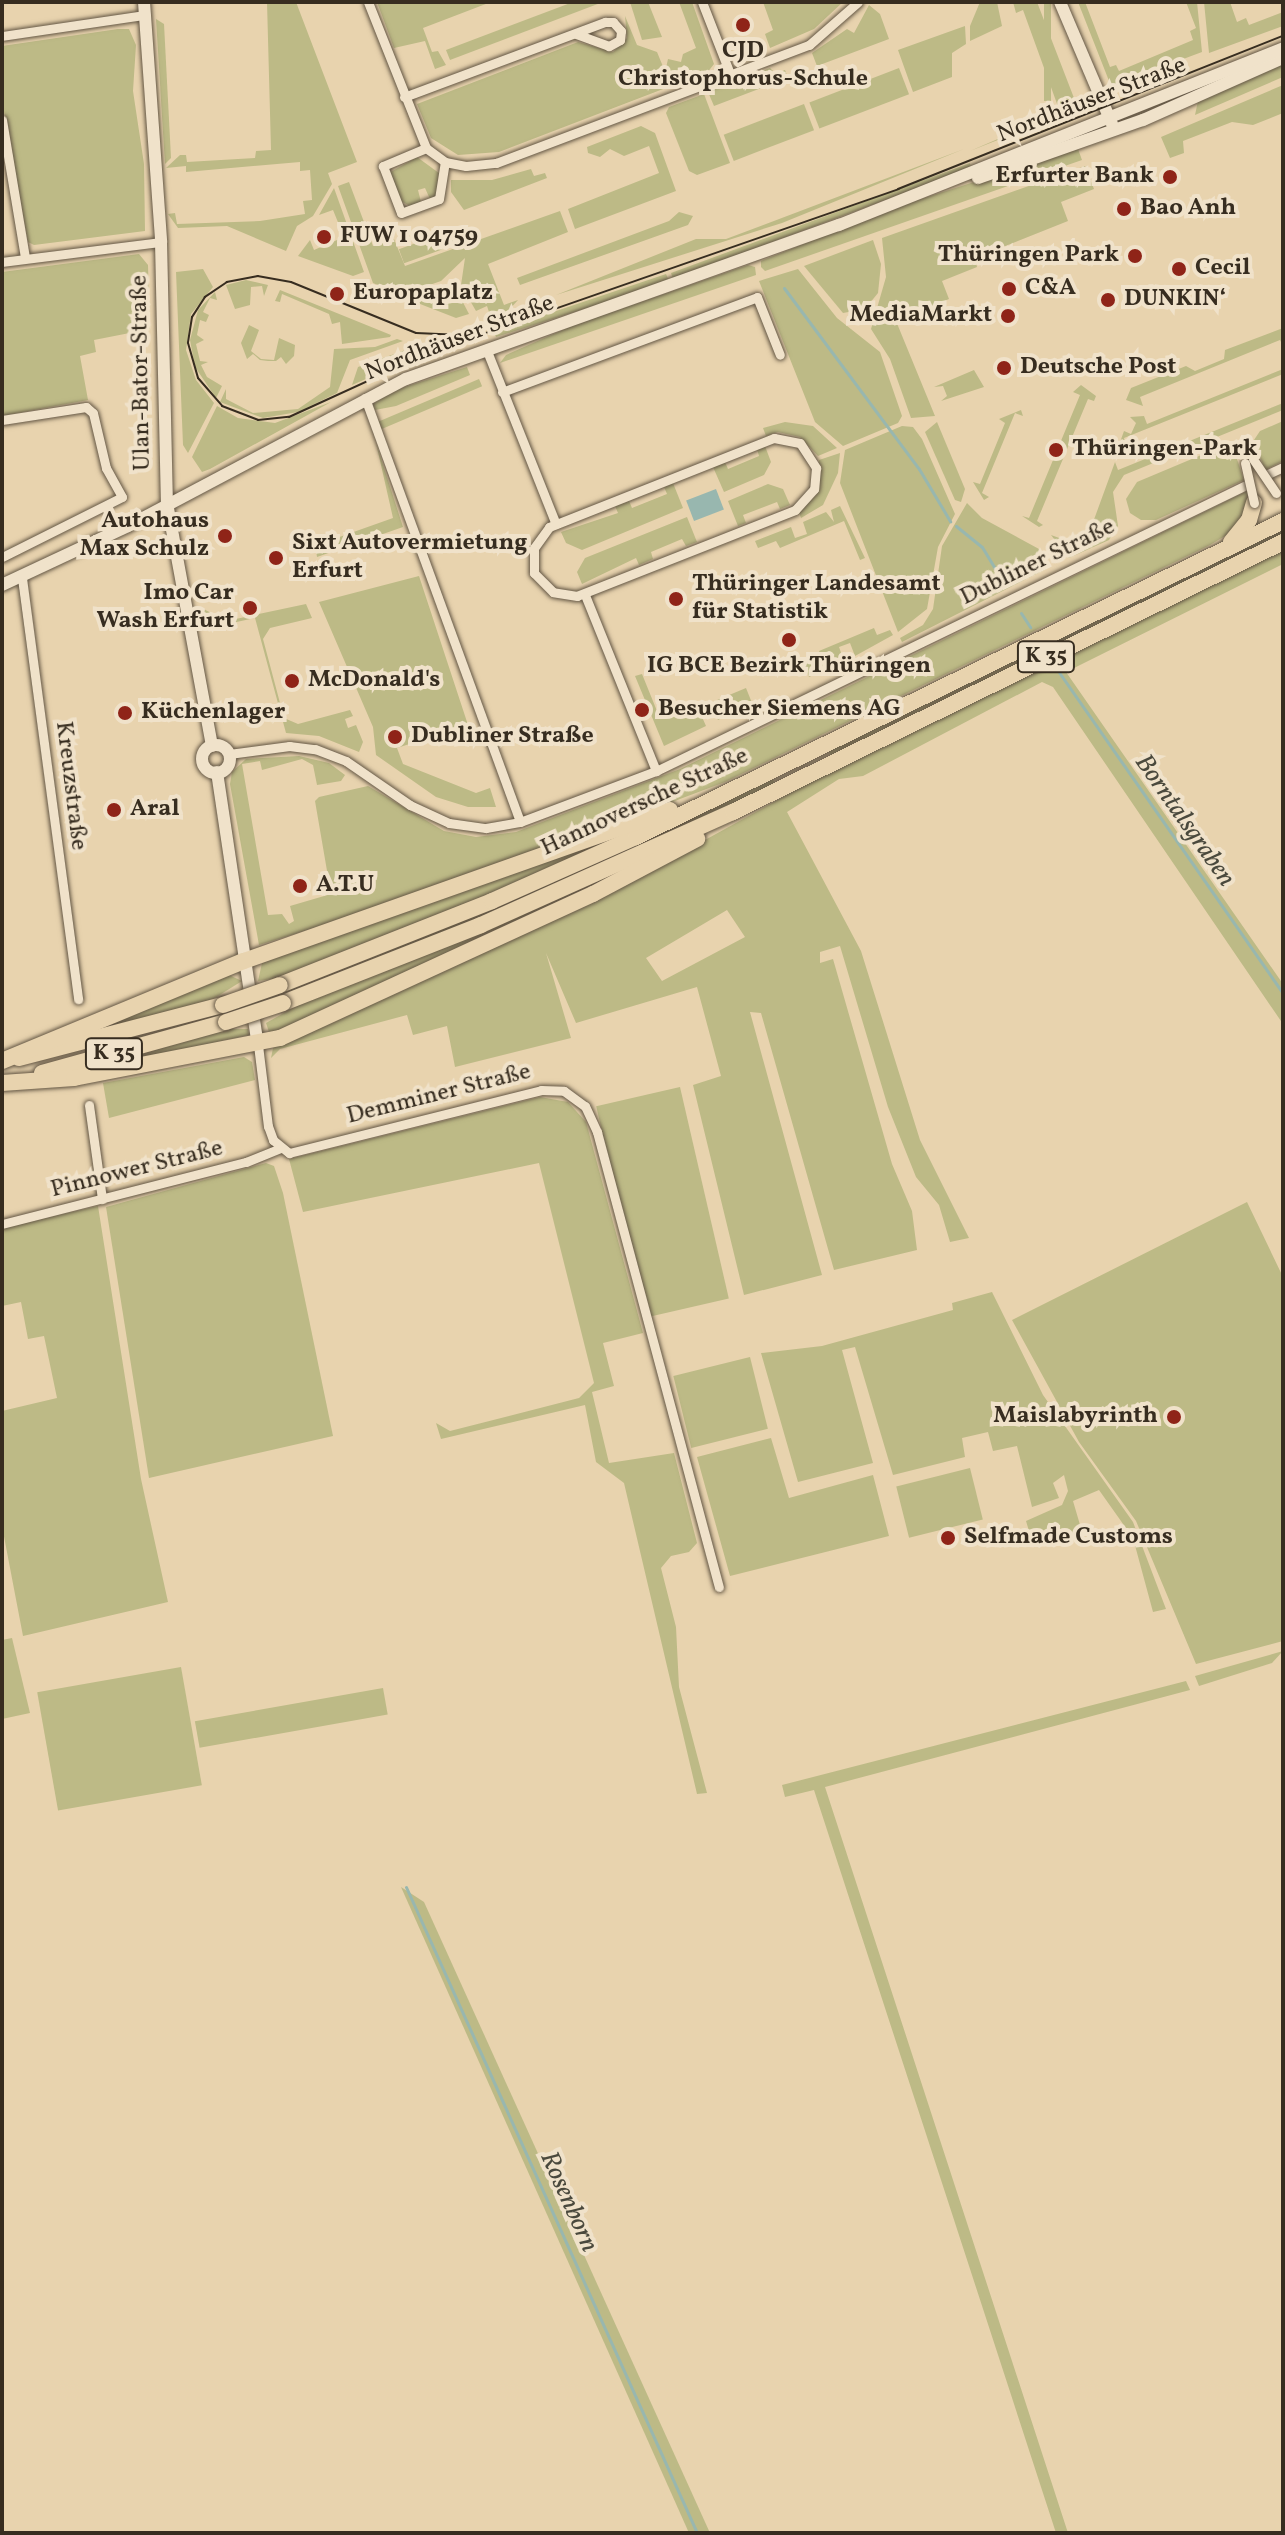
<!DOCTYPE html>
<html>
<head>
<meta charset="utf-8">
<style>
  body { margin:0 }
  #map { position:relative; width:1285px; height:2535px; overflow:hidden; background:#e8d3ae; font-family:Vollkorn,serif }
  div>[style] { position:absolute }
  .green>* { inset:0; background:#bdba86; transform-origin:0 0 }
  .water>* { inset:0; background:#98b7af; transform-origin:0 0 }
  .stream>* { height:3px; margin:-1.5px; padding:0 1.5px; transform-origin:1.5px; border-radius:1.5px; background:#98b7af }
  .roads { filter:drop-shadow(0 0 2px #635644) drop-shadow(0 0 2px #635644) }
  .street>* { height:9px; margin:-4.5px; padding:0 4.5px; transform-origin:4.5px; border-radius:4.5px; background:#f0e2ca }
  .secondary>* { height:12px; margin:-6px; padding:0 6px; transform-origin:6px; border-radius:6px; background:#f0e2ca }
  .secondary>.ring { margin:-6px; padding:0; box-sizing:content-box; background:none; border:12px solid #f0e2ca; border-radius:50% }
  .highway>* { height:16px; margin:-8px; padding:0 8px; transform-origin:8px; border-radius:8px; background:#e8d3ae }
  .tram>* { height:2px; margin:-1px; padding:0 1px; transform-origin:1px; border-radius:1px; background:#372d20 }
  .bridges { filter:drop-shadow(0 0 2px #635644) drop-shadow(0 0 2px #635644) }
  .street-bridge>* { height:9px; margin:-4.5px; padding:0 4.5px; transform-origin:4.5px; border-radius:4.5px; background:#f0e2ca }
  .highway-bridge>* { height:16px; margin:-8px; padding:0 8px; transform-origin:8px; border-radius:8px; background:#e8d3ae }
  .dots>* { width:22px; height:22px; translate:-50% -50%; box-sizing:border-box; border:4px solid #f0e2ca; border-radius:50% }
  span { translate:-50% -50%; white-space:nowrap; text-align:center; line-height:1.15; -webkit-text-stroke:8px #f0e2ca; paint-order:stroke }
  .shield-label span { padding:2px 6px; background:#f0e2ca; border:2px solid; border-radius:6px; -webkit-text-stroke-width:0 }
  .shield-label { font-size:22px; color:#372d20; font-weight:700 }
  .poi-label { font-size:24px; color:#372d20; font-weight:700 }
  .right { translate:-100% -50%; text-align:right }
  .left { translate:0 -50%; text-align:left }
  .street-label { font-size:24px; color:#372d20 }
  .water-label { font-size:26px; color:#4a493d; font-style:italic }
  .frame { position:absolute; inset:0; border:4px solid #372d20; pointer-events:none }
</style>
</head>
<body>
<div id="map">
  <div class="green">
    <i style="clip-path:polygon(267px 2px,296px 2px,357px 162px,328px 173px,332px 184px,313px 216px,297px 226px,286px 251px,227px 226px,178px 228px,168px 214px,175px 213px,177px 224px,260px 221px,305px 214px,303px 201px,312px 200px,310px 170px,300px 171px,300px 162px,186px 172px,186px 166px,166px 168px,180px 155px,186px 155px,187px 162px,255px 158px,256px 151px,271px 150px)"></i>
    <i style="clip-path:polygon(377px 2px,491px 2px,423px 28px,432px 52px,438px 51px,446px 65px,435px 69px,425px 41px,394px 48px)"></i>
    <i style="clip-path:polygon(573px 2px,603px 2px,450px 60px,446px 50px)"></i>
    <i style="clip-path:polygon(630px 2px,648px 2px,662px 37px,642px 40px)"></i>
    <i style="clip-path:polygon(679px 2px,692px 2px,714px 64px,707px 73px,680px 83px,666px 68px,668px 59px,681px 62px,683px 54px,696px 48px)"></i>
    <i style="clip-path:polygon(763px 2px,843px 2px,814px 29px,770px 48px,765px 34px,773px 30px)"></i>
    <i style="clip-path:polygon(980px 2px,997px 2px,1002px 26px,970px 41px,970px 26px)"></i>
    <i style="clip-path:polygon(1013px 2px,1037px 2px,1074px 98px,1071px 111px,970px 151px,1060px 112px,1023px 10px,1016px 13px)"></i>
    <i style="left:1044px;top:2px;width:7px;height:99px"></i>
    <i style="clip-path:polygon(1078px 2px,1085px 2px,1110px 67px,1116px 65px,1119px 71px,1193px 40px,1190px 31px,1196px 28px,1186px 2px,1197px 2px,1202px 52px,1111px 86px)"></i>
    <i style="clip-path:polygon(1204px 2px,1230px 2px,1237px 22px,1246px 18px,1249px 25px,1283px 12px,1283px 26px,1209px 53px)"></i>
    <i style="clip-path:polygon(869px 5px,880px 14px,889px 39px,817px 66px,812px 53px,847px 29px,854px 33px)"></i>
    <i style="clip-path:polygon(625px 16px,637px 45px,657px 52px,671px 86px,499px 152px,458px 155px,431px 138px,417px 104px,578px 42px,613px 52px,627px 38px)"></i>
    <i style="clip-path:polygon(156px 19px,164px 24px,171px 158px,165px 164px)"></i>
    <i style="clip-path:polygon(965px 26px,966px 44px,952px 53px,952px 77px,913px 92px,898px 50px)"></i>
    <i style="clip-path:polygon(118px 29px,129px 29px,136px 45px,133px 91px,144px 164px,145px 231px,34px 245px,28px 242px,2px 101px,2px 46px)"></i>
    <i style="clip-path:polygon(1283px 61px,1283px 77px,1195px 115px,1198px 101px)"></i>
    <i style="clip-path:polygon(770px 68px,776px 74px,785px 70px,788px 78px,714px 106px,708px 92px)"></i>
    <i style="left:899px;top:68px;width:28px;height:96px;rotate:69deg"></i>
    <i style="clip-path:polygon(1283px 85px,1283px 113px,1253px 125px,1232px 122px,1183px 141px,1184px 153px,1170px 158px,1161px 137px)"></i>
    <i style="clip-path:polygon(704px 94px,730px 163px,697px 175px,689px 171px,666px 113px,669px 107px)"></i>
    <i style="left:804px;top:104px;width:28px;height:86px;rotate:69deg"></i>
    <i style="clip-path:polygon(641px 126px,655px 133px,676px 191px,575px 229px,568px 209px,659px 173px,649px 146px,624px 156px,610px 149px,600px 157px,588px 153px,587px 147px)"></i>
    <i style="clip-path:polygon(964px 149px,782px 223px,556px 295px,696px 239px,726px 239px)"></i>
    <i style="clip-path:polygon(1078px 149px,1082px 160px,765px 271px,761px 267px,761px 261px,899px 206px)"></i>
    <i style="clip-path:polygon(417px 157px,443px 176px,437px 196px,430px 199px,425px 188px,418px 190px,421px 202px,410px 206px,399px 200px,389px 173px)"></i>
    <i style="clip-path:polygon(970px 163px,971px 168px,673px 279px,671px 273px)"></i>
    <i style="clip-path:polygon(1085px 166px,1094px 189px,1061px 202px,1068px 221px,975px 258px,977px 267px,942px 281px,949px 299px,896px 321px,935px 416px,911px 418px,890px 359px,871px 329px,886px 277px,882px 238px)"></i>
    <i style="clip-path:polygon(531px 169px,534px 176px,545px 173px,547px 178px,464px 210px,451px 192px,451px 180px,492px 180px)"></i>
    <i style="clip-path:polygon(349px 182px,373px 246px,394px 239px,405px 266px,560px 211px,568px 232px,488px 264px,504px 305px,518px 300px,507px 312px,491px 318px,487px 306px,476px 311px,461px 285px,465px 258px,441px 281px,401px 295px,373px 283px,338px 186px)"></i>
    <i style="clip-path:polygon(334px 188px,364px 272px,353px 276px,298px 256px,310px 240px,314px 250px,344px 237px,333px 210px,319px 215px)"></i>
    <i style="clip-path:polygon(679px 212px,693px 216px,688px 225px,520px 285px,517px 278px,669px 221px)"></i>
    <i style="left:460px;top:227px;width:15px;height:65px;rotate:70deg"></i>
    <i style="clip-path:polygon(873px 240px,881px 264px,878px 293px,865px 309px,843px 313px,804px 266px)"></i>
    <i style="clip-path:polygon(139px 254px,148px 265px,150px 329px,94px 340px,96px 352px,80px 356px,88px 400px,2px 416px,2px 272px)"></i>
    <i style="clip-path:polygon(748px 265px,755px 267px,756px 275px,500px 363px,506px 355px,574px 325px)"></i>
    <i style="clip-path:polygon(203px 269px,213px 287px,191px 314px,186px 350px,196px 380px,214px 403px,188px 453px,183px 445px,176px 272px)"></i>
    <i style="clip-path:polygon(798px 269px,837px 318px,880px 352px,902px 416px,898px 423px,843px 446px,815px 422px,759px 281px)"></i>
    <i style="clip-path:polygon(666px 274px,669px 281px,618px 298px,496px 337px,494px 332px)"></i>
    <i style="clip-path:polygon(246px 280px,268px 285px,264px 296px,262px 286px,251px 287px,250px 305px,235px 309px,226px 285px)"></i>
    <i style="clip-path:polygon(455px 287px,469px 314px,456px 318px,415px 302px)"></i>
    <i style="clip-path:polygon(280px 290px,391px 335px,390px 337px,342px 344px,340px 322px,332px 324px,329px 314px,282px 294px,280px 302px,275px 301px)"></i>
    <i style="clip-path:polygon(215px 292px,217px 300px,210px 298px,203px 312px,209px 315px,206px 322px,200px 320px,197px 335px,204px 340px,196px 344px,200px 361px,208px 362px,201px 365px,207px 377px,222px 386px,216px 398px,195px 367px,190px 340px,198px 310px)"></i>
    <i style="clip-path:polygon(249px 325px,259px 330px,251px 351px,261px 359px,274px 360px,279px 338px,295px 345px,294px 356px,286px 364px,281px 357px,276px 361px,268px 361px,260px 360px,253px 354px,247px 359px,241px 343px)"></i>
    <i style="clip-path:polygon(1283px 328px,1283px 346px,1280px 340px,1140px 397px,1143px 406px,1126px 400px,1131px 388px,1186px 366px,1195px 371px,1224px 359px,1225px 350px)"></i>
    <i style="clip-path:polygon(397px 339px,403px 341px,350px 360px,337px 393px,298px 412px,263px 418px,220px 402px,226px 389px,226px 399px,253px 413px,298px 409px,330px 387px,334px 349px,375px 347px)"></i>
    <i style="clip-path:polygon(446px 342px,447px 344px,352px 385px,358px 367px,422px 344px)"></i>
    <i style="clip-path:polygon(467px 367px,470px 375px,396px 406px,375px 410px,373px 404px,395px 390px)"></i>
    <i style="clip-path:polygon(1283px 369px,1283px 374px,1124px 438px,1126px 446px,1119px 445px,1124px 431px,1131px 434px,1136px 423px,1130px 417px,1144px 416px,1147px 424px)"></i>
    <i style="clip-path:polygon(974px 370px,984px 387px,941px 401px,947px 396px,943px 386px,934px 387px)"></i>
    <i style="left:479px;top:379px;width:8px;height:109px;rotate:67deg"></i>
    <i style="clip-path:polygon(1081px 385px,1096px 396px,1094px 401px,1088px 399px,1037px 521px,1043px 525px,1039px 527px,1022px 516px,1029px 518px,1080px 395px,1073px 392px)"></i>
    <i style="clip-path:polygon(331px 402px,210px 469px,202px 472px,192px 457px,217px 406px,238px 418px,275px 423px)"></i>
    <i style="clip-path:polygon(1283px 403px,1283px 410px,1124px 475px,1113px 492px,1118px 526px,1109px 540px,1069px 558px,1051px 535px,1084px 547px,1115px 462px,1118px 470px)"></i>
    <i style="clip-path:polygon(1021px 410px,1023px 416px,1015px 413px,982px 493px,989px 497px,984px 500px,973px 482px,980px 484px,1005px 423px,999px 419px)"></i>
    <i style="clip-path:polygon(1283px 421px,1283px 461px,1265px 470px,1254px 440px,1260px 431px)"></i>
    <i style="clip-path:polygon(785px 422px,813px 426px,837px 448px,818px 456px,800px 437px,778px 432px,766px 436px,763px 428px)"></i>
    <i style="clip-path:polygon(937px 422px,965px 489px,961px 502px,955px 500px,925px 432px)"></i>
    <i style="clip-path:polygon(902px 426px,913px 427px,922px 439px,955px 514px,938px 547px,927px 609px,898px 632px,840px 483px,845px 450px)"></i>
    <i style="clip-path:polygon(376px 443px,403px 527px,317px 557px,316px 550px,331px 544px,331px 540px,393px 518px)"></i>
    <i style="clip-path:polygon(765px 446px,771px 462px,764px 475px,724px 492px,713px 467px,725px 462px,728px 469px,759px 456px,757px 449px)"></i>
    <i style="clip-path:polygon(1218px 448px,1236px 456px,1244px 480px,1156px 520px,1141px 520px,1130px 513px,1126px 499px,1137px 482px)"></i>
    <i style="clip-path:polygon(840px 453px,838px 473px,823px 505px,801px 518px,799px 512px,818px 493px,819px 460px)"></i>
    <i style="clip-path:polygon(673px 483px,683px 508px,582px 550px,566px 543px,561px 532px,618px 513px,615px 506px,629px 501px,632px 508px,667px 494px,664px 487px)"></i>
    <i style="clip-path:polygon(768px 484px,783px 489px,790px 505px,780px 509px,777px 502px,743px 515px,746px 523px,738px 526px,728px 501px)"></i>
    <i style="clip-path:polygon(1247px 491px,1249px 508px,1230px 533px,1210px 545px,725px 782px,447px 887px,259px 945px,230px 784px,232px 772px,246px 759px,299px 756px,329px 763px,345px 775px,341px 781px,317px 785px,313px 765px,302px 759px,262px 770px,260px 761px,242px 764px,268px 915px,282px 914px,289px 924px,294px 921px,290px 906px,331px 894px,315px 801px,319px 797px,368px 786px,444px 831px,476px 837px,516px 832px,680px 769px)"></i>
    <i style="clip-path:polygon(967px 503px,982px 518px,1039px 549px,1047px 558px,1046px 569px,902px 642px,900px 638px,923px 625px,933px 609px,942px 546px)"></i>
    <i style="clip-path:polygon(840px 506px,865px 558px,860px 560px,844px 521px,780px 548px,776px 541px,758px 548px,755px 541px,791px 527px,795px 538px,807px 534px,803px 522px,826px 512px,834px 522px,831px 510px)"></i>
    <i style="clip-path:polygon(687px 517px,697px 542px,686px 546px,682px 539px,651px 552px,653px 559px,639px 565px,636px 558px,582px 584px,577px 572px,585px 558px)"></i>
    <i style="clip-path:polygon(1283px 529px,1283px 534px,832px 757px,829px 751px)"></i>
    <i style="clip-path:polygon(evenodd,1283px 548px,1283px 564px,1066px 672px,1283px 984px,1283px 1024px,1053px 687px,1042px 682px,863px 776px,839px 779px,787px 812px,861px 951px,920px 1140px,969px 1238px,950px 1242px,939px 1205px,916px 1177px,888px 1107px,840px 946px,820px 952px,820px 963px,833px 959px,892px 1164px,912px 1211px,917px 1250px,834px 1270px,761px 1013px,750px 1012px,822px 1275px,744px 1295px,693px 1085px,721px 1076px,697px 987px,576px 1023px,546px 953px,571px 1038px,455px 1067px,447px 1026px,413px 1035px,407px 1015px,280px 1049px,271px 1058px,273px 1048px,282px 1042px,616px 889px,823px 775px,1283px 548px,727px 910px,745px 937px,662px 981px,646px 958px,727px 910px)"></i>
    <i style="clip-path:polygon(419px 576px,468px 725px,397px 748px,403px 764px,476px 793px,490px 788px,496px 807px,468px 807px,436px 797px,376px 755px,373px 727px,319px 602px)"></i>
    <i style="clip-path:polygon(306px 604px,312px 618px,270px 628px,263px 639px,284px 718px,298px 724px,350px 710px,353px 716px,345px 719px,348px 728px,356px 725px,363px 742px,359px 752px,319px 736px,286px 733px,255px 618px,204px 629px,200px 607px,226px 621px)"></i>
    <i style="clip-path:polygon(874px 628px,877px 635px,890px 630px,893px 635px,855px 656px,850px 643px,839px 647px,844px 661px,809px 677px,804px 664px,821px 657px,819px 651px)"></i>
    <i style="clip-path:polygon(642px 674px,659px 716px,695px 701px,706px 726px,664px 746px,635px 676px)"></i>
    <i style="clip-path:polygon(746px 688px,752px 703px,718px 720px,710px 703px)"></i>
    <i style="clip-path:polygon(772px 779px,776px 784px,626px 854px,398px 952px,395px 947px)"></i>
    <i style="clip-path:polygon(660px 818px,451px 912px,280px 978px,258px 981px,262px 963px)"></i>
    <i style="clip-path:polygon(642px 860px,275px 1034px,269px 1032px,266px 1023px,307px 1000px)"></i>
    <i style="clip-path:polygon(229px 975px,242px 981px,210px 1001px,53px 1045px)"></i>
    <i style="clip-path:polygon(218px 1029px,248px 1029px,249px 1035px,48px 1079px)"></i>
    <i style="clip-path:polygon(244px 1057px,252px 1062px,255px 1080px,109px 1118px,103px 1083px)"></i>
    <i style="left:680px;top:1087px;width:217px;height:86px;rotate:77deg"></i>
    <i style="clip-path:polygon(540px 1097px,568px 1102px,586px 1122px,643px 1333px,603px 1343px,614px 1386px,592px 1392px,609px 1463px,674px 1453px,697px 1543px,689px 1552px,671px 1556px,661px 1568px,676px 1627px,679px 1687px,707px 1793px,697px 1794px,624px 1483px,596px 1462px,585px 1405px,441px 1439px,436px 1423px,450px 1431px,579px 1398px,594px 1383px,539px 1163px,303px 1212px,289px 1159px)"></i>
    <i style="clip-path:polygon(266px 1163px,274px 1166px,283px 1193px,333px 1436px,149px 1478px,106px 1207px)"></i>
    <i style="clip-path:polygon(1247px 1202px,1283px 1277px,1283px 1641px,1196px 1664px,1136px 1521px,1079px 1442px,1012px 1320px)"></i>
    <i style="clip-path:polygon(98px 1206px,141px 1479px,168px 1602px,23px 1636px,2px 1526px,2px 1411px,57px 1398px,44px 1336px,28px 1339px,21px 1302px,2px 1306px,2px 1228px)"></i>
    <i style="clip-path:polygon(992px 1292px,1043px 1395px,1133px 1522px,1166px 1609px,1153px 1612px,1133px 1538px,1099px 1490px,1073px 1501px,1083px 1535px,1039px 1545px,1032px 1541px,1026px 1521px,1062px 1505px,1068px 1491px,1064px 1475px,1053px 1483px,1059px 1498px,1032px 1507px,1017px 1446px,993px 1451px,988px 1432px,962px 1438px,965px 1457px,893px 1475px,855px 1347px,842px 1350px,873px 1463px,798px 1482px,761px 1353px,822px 1346px,953px 1310px,952px 1303px)"></i>
    <i style="left:750px;top:1357px;width:74px;height:79px;rotate:76deg"></i>
    <i style="clip-path:polygon(771px 1438px,789px 1498px,873px 1475px,889px 1536px,730px 1576px,697px 1457px)"></i>
    <i style="left:970px;top:1468px;width:53px;height:76px;rotate:76deg"></i>
    <i style="clip-path:polygon(12px 1638px,30px 1713px,2px 1719px,2px 1640px)"></i>
    <i style="clip-path:polygon(1283px 1651px,1272px 1663px,1199px 1686px,1195px 1676px)"></i>
    <i style="left:181px;top:1667px;width:120px;height:146px;rotate:80deg"></i>
    <i style="clip-path:polygon(1186px 1681px,1190px 1690px,825px 1787px,1068px 2533px,1056px 2533px,814px 1790px,785px 1797px,782px 1785px)"></i>
    <i style="left:383px;top:1688px;width:27px;height:191px;rotate:80deg"></i>
    <i style="clip-path:polygon(401px 1887px,424px 1902px,710px 2533px,689px 2533px)"></i>
  </div>
  <div class="water">
    <i style="left:716px;top:489px;width:22px;height:32px;rotate:69deg"></i>
  </div>
  <div class="stream">
    <i style="left:784px;top:288px;width:226px;rotate:53.3deg"></i>
    <i style="left:919px;top:469px;width:61px;rotate:59.2deg"></i>
    <i style="left:956px;top:526px;width:33px;rotate:39deg"></i>
    <i style="left:982px;top:547px;width:44px;rotate:58.8deg"></i>
    <i style="left:1021px;top:613px;width:17px;rotate:57deg"></i>
    <i style="left:1056px;top:668px;width:397px;rotate:55.1deg"></i>
    <i style="left:406px;top:1887px;width:709px;rotate:65.75deg"></i>
  </div>
  <div class="roads">
    <div class="street">
      <i style="left:368px;top:2px;width:157px;rotate:68.3deg"></i>
      <i style="left:426px;top:148px;width:24px;rotate:36deg"></i>
      <i style="left:445px;top:162px;width:21px;rotate:11deg"></i>
      <i style="left:466px;top:166px;width:30px;rotate:-6deg"></i>
      <i style="left:496px;top:163px;width:335px;rotate:-20.7deg"></i>
      <i style="left:809px;top:45px;width:65px;rotate:-41.3deg"></i>
      <i style="left:702px;top:2px;width:77px;rotate:68.7deg"></i>
      <i style="left:2px;top:36px;width:145px;rotate:-8.4deg"></i>
      <i style="left:404px;top:97px;width:215px;rotate:-20.5deg"></i>
      <i style="left:605px;top:22px;width:8px"></i>
      <i style="left:613px;top:22px;width:12px;rotate:48deg"></i>
      <i style="left:621px;top:31px;width:9px;rotate:96deg"></i>
      <i style="left:620px;top:40px;width:13px;rotate:151deg"></i>
      <i style="left:609px;top:46px;width:35px;rotate:-160deg"></i>
      <i style="left:2px;top:120px;width:139px;rotate:80.5deg"></i>
      <i style="left:426px;top:148px;width:47px;rotate:157.3deg"></i>
      <i style="left:383px;top:166px;width:50px;rotate:69deg"></i>
      <i style="left:401px;top:213px;width:40px;rotate:-20.2deg"></i>
      <i style="left:439px;top:199px;width:37px;rotate:-81deg"></i>
      <i style="left:2px;top:262px;width:160px;rotate:-7.2deg"></i>
      <i style="left:487px;top:351px;width:186px;rotate:68.3deg"></i>
      <i style="left:502px;top:392px;width:272px;rotate:-20.4deg"></i>
      <i style="left:757px;top:297px;width:62px;rotate:68.4deg"></i>
      <i style="left:365px;top:398px;width:451px;rotate:69.9deg"></i>
      <i style="left:2px;top:420px;width:85px;rotate:-8.8deg"></i>
      <i style="left:86px;top:407px;width:9px;rotate:41deg"></i>
      <i style="left:93px;top:413px;width:57px;rotate:76.7deg"></i>
      <i style="left:106px;top:468px;width:33px;rotate:61deg"></i>
      <i style="left:122px;top:497px;width:134px;rotate:153.4deg"></i>
      <i style="left:774px;top:438px;width:26px;rotate:11deg"></i>
      <i style="left:800px;top:443px;width:30px;rotate:57deg"></i>
      <i style="left:816px;top:468px;width:21px;rotate:95deg"></i>
      <i style="left:814px;top:489px;width:28px;rotate:132deg"></i>
      <i style="left:795px;top:510px;width:234px;rotate:158.5deg"></i>
      <i style="left:577px;top:596px;width:24px;rotate:-171deg"></i>
      <i style="left:553px;top:592px;width:27px;rotate:-135deg"></i>
      <i style="left:534px;top:573px;width:25px;rotate:-90deg"></i>
      <i style="left:534px;top:548px;width:26px;rotate:-54deg"></i>
      <i style="left:549px;top:527px;width:242px;rotate:-21.6deg"></i>
      <i style="left:1268px;top:474px;width:17px;rotate:-25deg"></i>
      <i style="left:22px;top:578px;width:425px;rotate:82.4deg"></i>
      <i style="left:585px;top:595px;width:190px;rotate:68deg"></i>
      <i style="left:229px;top:754px;width:61px;rotate:-7.6deg"></i>
      <i style="left:289px;top:746px;width:26px;rotate:7deg"></i>
      <i style="left:315px;top:749px;width:33px;rotate:21deg"></i>
      <i style="left:346px;top:761px;width:78px;rotate:34.5deg"></i>
      <i style="left:410px;top:805px;width:43px;rotate:24.8deg"></i>
      <i style="left:449px;top:823px;width:37px;rotate:8deg"></i>
      <i style="left:486px;top:828px;width:35px;rotate:-10deg"></i>
      <i style="left:520px;top:822px;width:145px;rotate:-20.6deg"></i>
      <i style="left:656px;top:771px;width:656px;rotate:-25.86deg"></i>
      <i style="left:258px;top:1045px;width:82px;rotate:83deg"></i>
      <i style="left:268px;top:1126px;width:15px;rotate:70deg"></i>
      <i style="left:273px;top:1140px;width:21px;rotate:39deg"></i>
      <i style="left:289px;top:1153px;width:260px;rotate:-14deg"></i>
      <i style="left:541px;top:1090px;width:23px;rotate:2deg"></i>
      <i style="left:564px;top:1091px;width:26px;rotate:36deg"></i>
      <i style="left:585px;top:1106px;width:29px;rotate:65deg"></i>
      <i style="left:597px;top:1132px;width:471px;rotate:75deg"></i>
      <i style="left:89px;top:1105px;width:95px;rotate:82.1deg"></i>
      <i style="left:2px;top:1224px;width:252px;rotate:-14.3deg"></i>
      <i style="left:246px;top:1162px;width:37px;rotate:-22deg"></i>
    </div>
    <div class="secondary">
      <i style="left:144px;top:2px;width:241px;rotate:85.9deg"></i>
      <i style="left:161px;top:242px;width:261px;rotate:88.7deg"></i>
      <i style="left:167px;top:503px;width:247px;rotate:79.5deg"></i>
      <i style="left:1060px;top:2px;width:133px;rotate:66.9deg"></i>
      <i style="left:978px;top:178px;width:175px;rotate:-19.4deg"></i>
      <i style="left:1143px;top:120px;width:153px;rotate:-23.9deg"></i>
      <i style="left:2px;top:585px;width:139px;rotate:-25.1deg"></i>
      <i style="left:128px;top:526px;width:314px;rotate:-27.9deg"></i>
      <i style="left:406px;top:379px;width:460px;rotate:-19.6deg"></i>
      <i style="left:839px;top:225px;width:478px;rotate:-21.7deg"></i>
      <i class="ring" style="left:202px;top:745px;width:16px;height:16px"></i>
      <i style="left:217px;top:772px;width:276px;rotate:81.5deg"></i>
    </div>
    <div class="highway">
      <i style="left:1231px;top:542px;width:28px;rotate:-51deg"></i>
      <i style="left:1249px;top:520px;width:18px;rotate:-74deg"></i>
      <i style="left:280px;top:985px;width:228px;rotate:-21.6deg"></i>
      <i style="left:492px;top:901px;width:158px;rotate:-24deg"></i>
      <i style="left:636px;top:837px;width:720px;rotate:-26.03deg"></i>
      <i style="left:283px;top:1003px;width:213px;rotate:-21.5deg"></i>
      <i style="left:481px;top:925px;width:276px;rotate:-24.2deg"></i>
      <i style="left:733px;top:812px;width:613px;rotate:-26.15deg"></i>
      <i style="left:19px;top:1058px;width:211px;rotate:-14.6deg"></i>
      <i style="left:2px;top:1061px;width:262px;rotate:-22.5deg"></i>
      <i style="left:244px;top:961px;width:452px;rotate:-19.5deg"></i>
      <i style="left:42px;top:1073px;width:191px;rotate:-15.5deg"></i>
      <i style="left:2px;top:1083px;width:72px;rotate:-4deg"></i>
      <i style="left:74px;top:1078px;width:210px;rotate:-11deg"></i>
      <i style="left:280px;top:1038px;width:345px;rotate:-24.7deg"></i>
      <i style="left:593px;top:894px;width:118px;rotate:-27.9deg"></i>
    </div>
  </div>
  <div class="tram">
    <i style="left:462px;top:335px;width:46px;rotate:-177.5deg"></i>
    <i style="left:416px;top:333px;width:135px;rotate:-157.8deg"></i>
    <i style="left:291px;top:282px;width:34px;rotate:-170deg"></i>
    <i style="left:258px;top:276px;width:32px;rotate:169deg"></i>
    <i style="left:227px;top:282px;width:27px;rotate:146deg"></i>
    <i style="left:205px;top:297px;width:24px;rotate:123deg"></i>
    <i style="left:192px;top:317px;width:26px;rotate:99deg"></i>
    <i style="left:188px;top:343px;width:36px;rotate:74deg"></i>
    <i style="left:198px;top:378px;width:37px;rotate:49deg"></i>
    <i style="left:222px;top:406px;width:39px;rotate:21deg"></i>
    <i style="left:258px;top:420px;width:31px;rotate:-6deg"></i>
    <i style="left:289px;top:417px;width:156px;rotate:-24.6deg"></i>
    <i style="left:431px;top:352px;width:495px;rotate:-19.2deg"></i>
    <i style="left:898px;top:189px;width:414px;rotate:-21.7deg"></i>
  </div>
  <div class="bridges">
    <div class="street-bridge">
      <i style="left:1253px;top:459px;width:41px;rotate:55.9deg"></i>
      <i style="left:1245px;top:463px;width:41px;rotate:77.3deg"></i>
    </div>
    <div class="highway-bridge">
      <i style="left:223px;top:1005px;width:60px;rotate:-19.3deg"></i>
      <i style="left:226px;top:1022px;width:60px;rotate:-18.4deg"></i>
    </div>
  </div>
  <div class="dots">
    <i style="left:743px;top:25px;background:#8f2418"></i>
    <i style="left:1170px;top:177px;background:#8f2418"></i>
    <i style="left:1124px;top:209px;background:#8f2418"></i>
    <i style="left:324px;top:237px;background:#8f2418"></i>
    <i style="left:1135px;top:256px;background:#8f2418"></i>
    <i style="left:1179px;top:269px;background:#8f2418"></i>
    <i style="left:1009px;top:289px;background:#8f2418"></i>
    <i style="left:337px;top:294px;background:#8f2418"></i>
    <i style="left:1108px;top:300px;background:#8f2418"></i>
    <i style="left:1008px;top:316px;background:#8f2418"></i>
    <i style="left:1004px;top:368px;background:#8f2418"></i>
    <i style="left:1056px;top:450px;background:#8f2418"></i>
    <i style="left:225px;top:536px;background:#8f2418"></i>
    <i style="left:276px;top:558px;background:#8f2418"></i>
    <i style="left:676px;top:599px;background:#8f2418"></i>
    <i style="left:250px;top:608px;background:#8f2418"></i>
    <i style="left:789px;top:640px;background:#8f2418"></i>
    <i style="left:292px;top:681px;background:#8f2418"></i>
    <i style="left:642px;top:710px;background:#8f2418"></i>
    <i style="left:125px;top:713px;background:#8f2418"></i>
    <i style="left:395px;top:737px;background:#8f2418"></i>
    <i style="left:114px;top:810px;background:#8f2418"></i>
    <i style="left:300px;top:886px;background:#8f2418"></i>
    <i style="left:1174px;top:1417px;background:#8f2418"></i>
    <i style="left:948px;top:1538px;background:#8f2418"></i>
  </div>
  <div class="shield-label">
    <span style="left:1046px;top:657px">K 35</span>
    <span style="left:114px;top:1054px">K 35</span>
  </div>
  <div class="poi-label">
    <span style="left:743px;top:66px">CJD<br>Christophorus-Schule</span>
    <span class="right" style="left:1154px;top:177px">Erfurter Bank</span>
    <span class="left" style="left:1140px;top:209px">Bao Anh</span>
    <span class="left" style="left:340px;top:237px">FUW 1 04759</span>
    <span class="right" style="left:1119px;top:256px">Thüringen Park</span>
    <span class="left" style="left:1195px;top:269px">Cecil</span>
    <span class="left" style="left:1025px;top:289px">C&amp;A</span>
    <span class="left" style="left:353px;top:294px">Europaplatz</span>
    <span class="left" style="left:1124px;top:300px">DUNKIN‘</span>
    <span class="right" style="left:992px;top:316px">MediaMarkt</span>
    <span class="left" style="left:1020px;top:368px">Deutsche Post</span>
    <span class="left" style="left:1072px;top:450px">Thüringen-Park</span>
    <span class="right" style="left:209px;top:536px">Autohaus<br>Max Schulz</span>
    <span class="left" style="left:292px;top:558px">Sixt Autovermietung<br>Erfurt</span>
    <span class="left" style="left:692px;top:599px">Thüringer Landesamt<br>für Statistik</span>
    <span class="right" style="left:234px;top:608px">Imo Car<br>Wash Erfurt</span>
    <span style="left:789px;top:667px">IG BCE Bezirk Thüringen</span>
    <span class="left" style="left:308px;top:681px">McDonald's</span>
    <span class="left" style="left:658px;top:710px">Besucher Siemens AG</span>
    <span class="left" style="left:141px;top:713px">Küchenlager</span>
    <span class="left" style="left:411px;top:737px">Dubliner Straße</span>
    <span class="left" style="left:130px;top:810px">Aral</span>
    <span class="left" style="left:316px;top:886px">A.T.U</span>
    <span class="right" style="left:1158px;top:1417px">Maislabyrinth</span>
    <span class="left" style="left:964px;top:1538px">Selfmade Customs</span>
  </div>
  <div class="street-label">
    <span style="left:1092px;top:101px;rotate:-21deg">Nordhäuser Straße</span>
    <span style="left:460px;top:339px;rotate:-21deg">Nordhäuser Straße</span>
    <span style="left:142px;top:373px;rotate:-91deg">Ulan-Bator-Straße</span>
    <span style="left:1038px;top:563px;rotate:-26deg">Dubliner Straße</span>
    <span style="left:70px;top:786px;rotate:83deg">Kreuzstraße</span>
    <span style="left:645px;top:803px;rotate:-25deg">Hannoversche Straße</span>
    <span style="left:439px;top:1095px;rotate:-14deg">Demminer Straße</span>
    <span style="left:137px;top:1170px;rotate:-14deg">Pinnower Straße</span>
  </div>
  <div class="water-label">
    <span style="left:1184px;top:821px;rotate:55deg">Borntalsgraben</span>
    <span style="left:568px;top:2202px;rotate:66deg">Rosenborn</span>
  </div>
  <div class="frame"></div>
</div>
</body>
</html>
